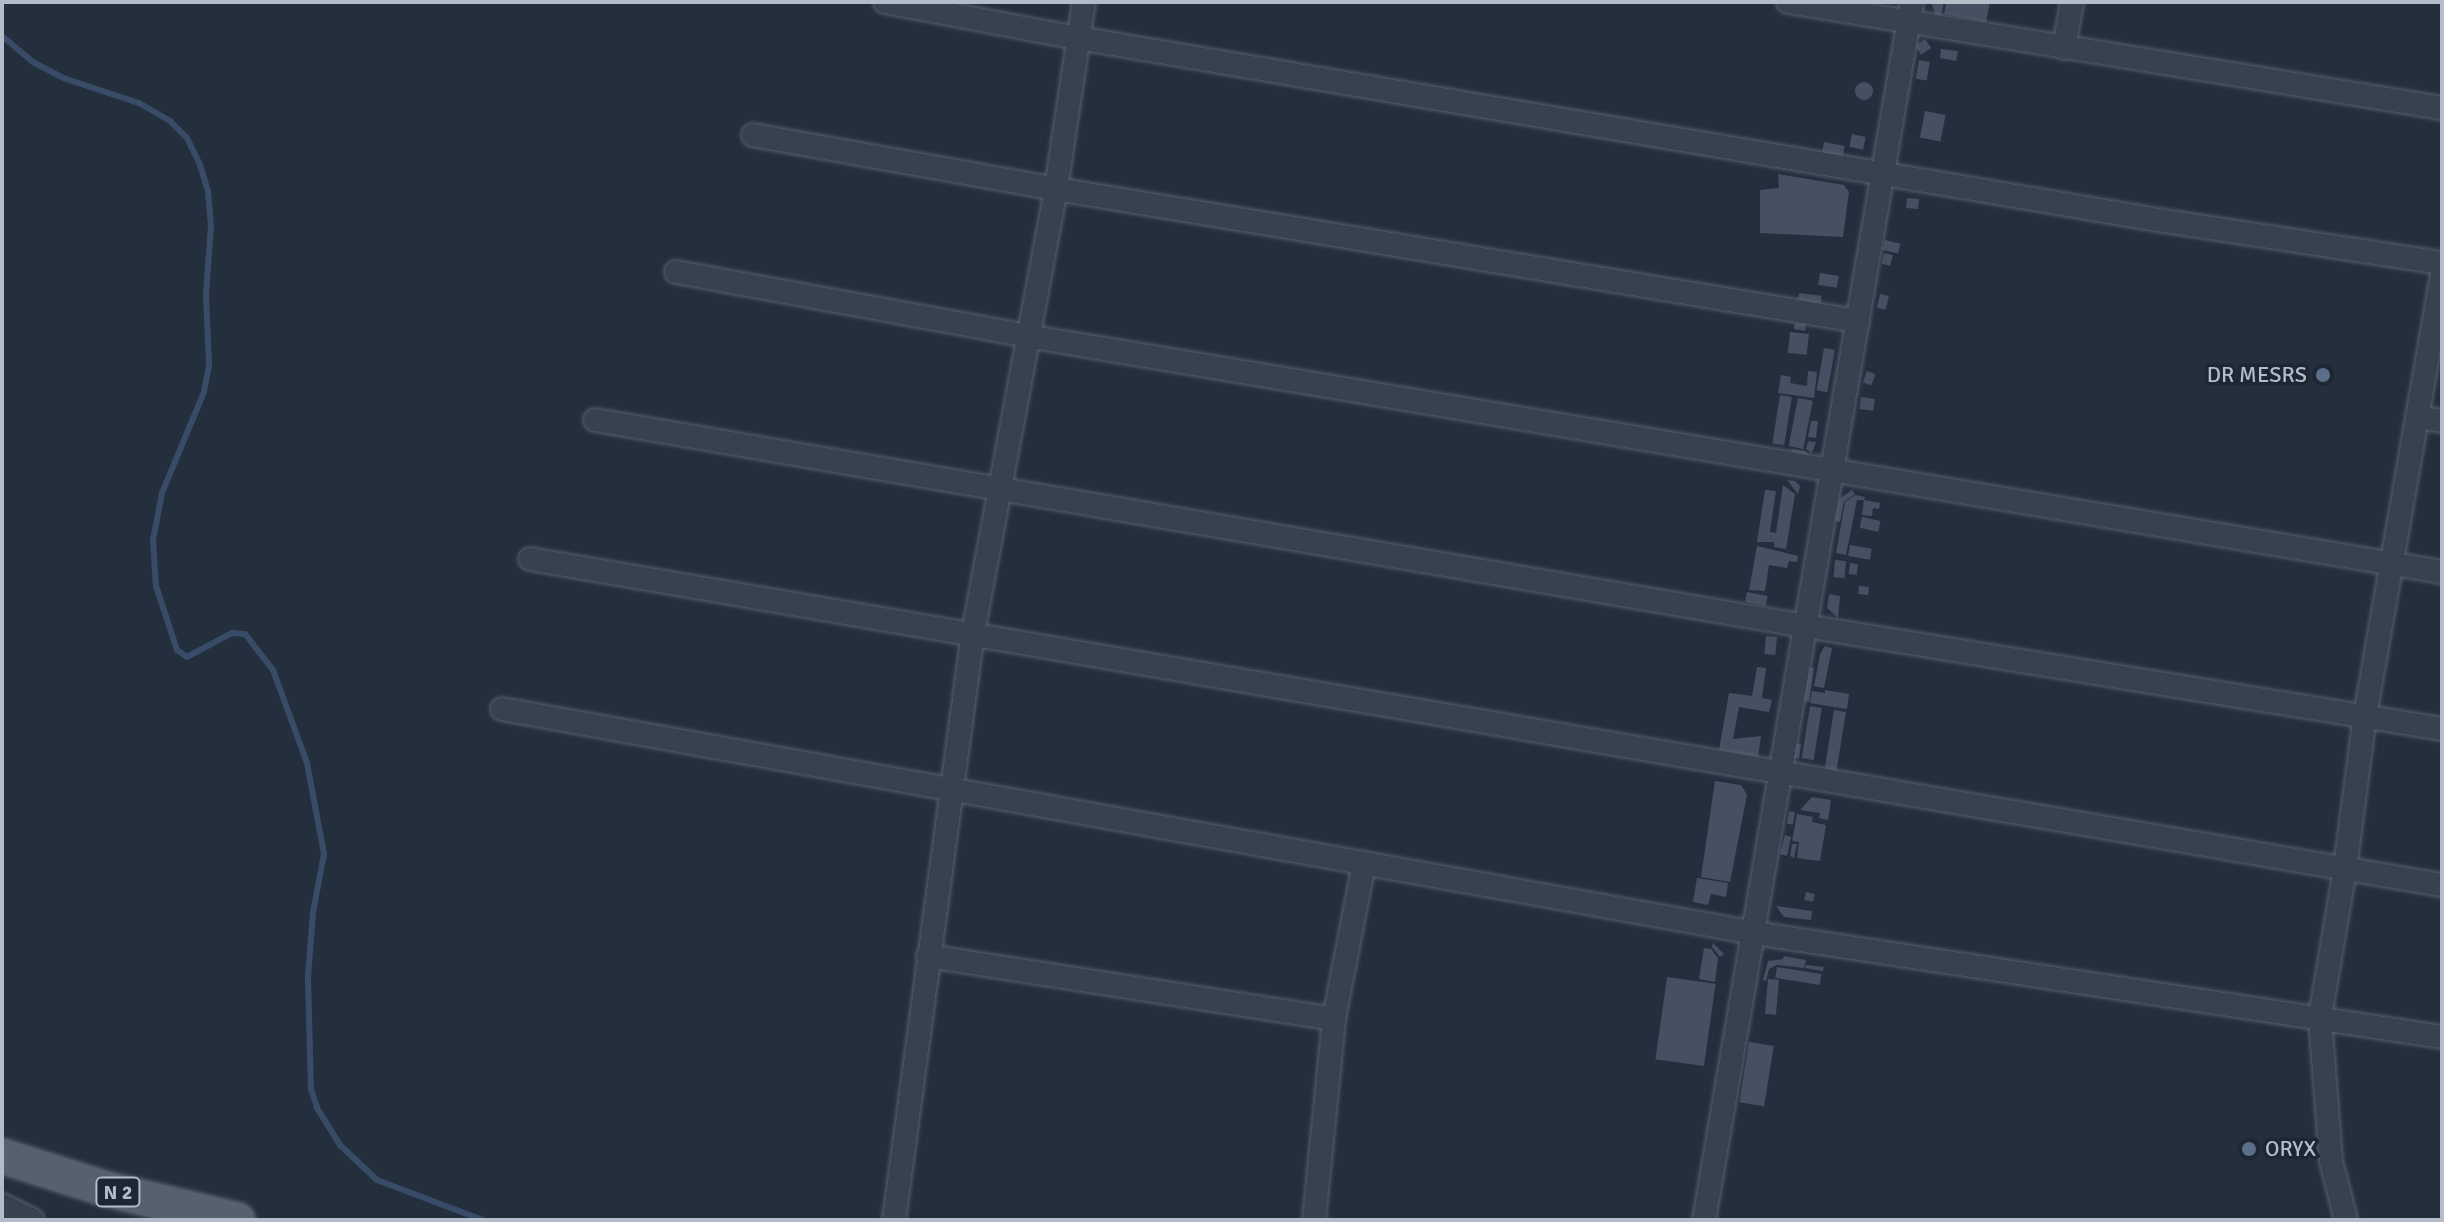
<!DOCTYPE html>
<html>
<head>
<meta charset="utf-8">
<style>
  body { margin:0 }
  #map { position:relative; width:2444px; height:1222px; overflow:hidden; background:#242f3e; font-family:Signika,sans-serif }
  div>[style] { position:absolute }
  .stream>* { height:6px; margin:-3px; padding:0 3px; transform-origin:3px; border-radius:3px; background:#394c67 }
  .building>* { inset:0; background:#455162; transform-origin:0 0 }
  .round { border-radius:50% }
  .roads { filter:drop-shadow(0 0 2px #565f6c) drop-shadow(0 0 2px #565f6c) }
  .minor>* { height:22px; margin:-11px; padding:0 11px; transform-origin:11px; border-radius:11px; background:#38414e }
  .primary>* { height:34px; margin:-17px; padding:0 17px; transform-origin:17px; border-radius:17px; background:#56606e }
  .dots>* { width:22px; height:22px; translate:-50% -50%; box-sizing:border-box; border:4px solid #1d2633; border-radius:50% }
  span { translate:-50% -50%; white-space:nowrap; text-align:center; line-height:1.15; -webkit-text-stroke:7px #1d2633; paint-order:stroke }
  .shield-label span { padding:2px 6px; background:#1d2633; border:2px solid; border-radius:6px; -webkit-text-stroke-width:0 }
  .shield-label { font-size:20px; color:#b4bcc9; font-weight:700 }
  .poi-label { font-size:22px; color:#b4bcc9 }
  .right { translate:-100% -50%; text-align:right }
  .left { translate:0 -50%; text-align:left }
  .frame { position:absolute; inset:0; border:4px solid #b4bcc9; pointer-events:none }
</style>
</head>
<body>
<div id="map">
  <div class="stream">
    <i style="left:2px;top:36px;width:40px;rotate:40deg"></i>
    <i style="left:33px;top:62px;width:34px;rotate:28deg"></i>
    <i style="left:63px;top:78px;width:80px;rotate:18.2deg"></i>
    <i style="left:139px;top:103px;width:36px;rotate:30deg"></i>
    <i style="left:170px;top:121px;width:24px;rotate:45deg"></i>
    <i style="left:187px;top:138px;width:30px;rotate:64deg"></i>
    <i style="left:200px;top:165px;width:27px;rotate:73deg"></i>
    <i style="left:208px;top:191px;width:35px;rotate:85deg"></i>
    <i style="left:211px;top:226px;width:68px;rotate:94.2deg"></i>
    <i style="left:206px;top:294px;width:72px;rotate:87.6deg"></i>
    <i style="left:209px;top:366px;width:26px;rotate:101deg"></i>
    <i style="left:204px;top:392px;width:109px;rotate:112.6deg"></i>
    <i style="left:162px;top:493px;width:48px;rotate:100.8deg"></i>
    <i style="left:153px;top:540px;width:46px;rotate:86.3deg"></i>
    <i style="left:156px;top:586px;width:67px;rotate:71.8deg"></i>
    <i style="left:177px;top:650px;width:12px;rotate:35deg"></i>
    <i style="left:187px;top:657px;width:51px;rotate:-28.1deg"></i>
    <i style="left:232px;top:633px;width:13px;rotate:4deg"></i>
    <i style="left:245px;top:634px;width:46px;rotate:52.1deg"></i>
    <i style="left:273px;top:670px;width:99px;rotate:69.9deg"></i>
    <i style="left:307px;top:763px;width:93px;rotate:79.4deg"></i>
    <i style="left:324px;top:854px;width:59px;rotate:100.7deg"></i>
    <i style="left:313px;top:912px;width:65px;rotate:94.4deg"></i>
    <i style="left:308px;top:977px;width:112px;rotate:88.5deg"></i>
    <i style="left:311px;top:1089px;width:20px;rotate:72deg"></i>
    <i style="left:317px;top:1108px;width:44px;rotate:58.1deg"></i>
    <i style="left:340px;top:1145px;width:51px;rotate:43.4deg"></i>
    <i style="left:377px;top:1180px;width:113px;rotate:20.7deg"></i>
  </div>
  <div class="building">
    <i style="clip-path:polygon(1931px 2px,1944px 2px,1941px 18px,1936px 17px)"></i>
    <i style="clip-path:polygon(1946px 2px,1990px 2px,1986px 22px,1944px 14px)"></i>
    <i style="left:1925px;top:39px;width:11px;height:12px;rotate:56deg"></i>
    <i style="clip-path:polygon(1941px 49px,1958px 51px,1956px 61px,1940px 58px)"></i>
    <i style="left:1919px;top:60px;width:11px;height:19px;rotate:10deg"></i>
    <i class="round" style="left:1855px;top:82px;width:18px;height:18px"></i>
    <i style="left:1925px;top:111px;width:21px;height:27px;rotate:11deg"></i>
    <i style="left:1852px;top:134px;width:14px;height:13px;rotate:12deg"></i>
    <i style="left:1824px;top:142px;width:21px;height:12px;rotate:11deg"></i>
    <i style="clip-path:polygon(1778px 174px,1844px 185px,1849px 192px,1843px 237px,1760px 233px,1760px 190px,1779px 188px)"></i>
    <i style="left:1907px;top:198px;width:12px;height:10px;rotate:5deg"></i>
    <i style="left:1885px;top:240px;width:16px;height:10px;rotate:14deg"></i>
    <i style="left:1884px;top:253px;width:9px;height:11px;rotate:13deg"></i>
    <i style="left:1820px;top:273px;width:19px;height:12px;rotate:9deg"></i>
    <i style="left:1799px;top:293px;width:23px;height:10px;rotate:7deg"></i>
    <i style="left:1880px;top:294px;width:9px;height:14px;rotate:13deg"></i>
    <i style="clip-path:polygon(1795px 323px,1806px 324px,1805px 331px,1794px 329px)"></i>
    <i style="left:1790px;top:332px;width:19px;height:21px;rotate:6deg"></i>
    <i style="left:1824px;top:348px;width:11px;height:43px;rotate:10deg"></i>
    <i style="clip-path:polygon(1808px 371px,1817px 372px,1814px 398px,1778px 393px,1781px 375px,1791px 377px,1790px 383px,1807px 386px)"></i>
    <i style="left:1867px;top:371px;width:9px;height:12px;rotate:21deg"></i>
    <i style="left:1780px;top:395px;width:12px;height:49px;rotate:9deg"></i>
    <i style="left:1861px;top:397px;width:14px;height:12px;rotate:8deg"></i>
    <i style="left:1798px;top:398px;width:15px;height:49px;rotate:11deg"></i>
    <i style="clip-path:polygon(1811px 421px,1818px 421px,1816px 438px,1808px 437px)"></i>
    <i style="clip-path:polygon(1808px 441px,1816px 442px,1812px 453px,1806px 449px)"></i>
    <i style="clip-path:polygon(1791px 449px,1805px 451px,1812px 457px,1794px 458px)"></i>
    <i style="clip-path:polygon(1787px 480px,1795px 481px,1800px 486px,1798px 494px)"></i>
    <i style="clip-path:polygon(1783px 485px,1795px 494px,1786px 549px,1774px 547px,1774px 542px,1757px 542px,1765px 490px,1776px 491px,1770px 532px,1776px 533px)"></i>
    <i style="clip-path:polygon(1852px 490px,1855px 494px,1844px 502px,1840px 522px,1835px 521px,1839px 499px)"></i>
    <i style="clip-path:polygon(1855px 495px,1865px 497px,1864px 500px,1857px 500px,1846px 555px,1836px 553px,1845px 502px)"></i>
    <i style="clip-path:polygon(1864px 500px,1880px 503px,1879px 509px,1873px 508px,1872px 516px,1862px 515px)"></i>
    <i style="left:1862px;top:517px;width:19px;height:11px;rotate:12deg"></i>
    <i style="left:1850px;top:545px;width:22px;height:11px;rotate:10deg"></i>
    <i style="clip-path:polygon(1757px 546px,1798px 556px,1797px 562px,1789px 561px,1787px 568px,1769px 565px,1765px 591px,1749px 590px)"></i>
    <i style="left:1835px;top:560px;width:11px;height:17px;rotate:5deg"></i>
    <i style="left:1850px;top:563px;width:8px;height:11px;rotate:7deg"></i>
    <i style="left:1859px;top:586px;width:10px;height:8px;rotate:6deg"></i>
    <i style="left:1747px;top:592px;width:21px;height:10px;rotate:11deg"></i>
    <i style="clip-path:polygon(1829px 594px,1840px 596px,1838px 618px,1827px 608px)"></i>
    <i style="left:1766px;top:636px;width:11px;height:18px;rotate:5deg"></i>
    <i style="clip-path:polygon(1825px 646px,1832px 648px,1824px 688px,1814px 686px,1820px 654px)"></i>
    <i style="clip-path:polygon(1757px 667px,1766px 668px,1762px 698px,1772px 700px,1769px 712px,1739px 707px,1733px 739px,1761px 736px,1758px 757px,1719px 750px,1729px 693px,1752px 696px)"></i>
    <i style="left:1807px;top:667px;width:7px;height:34px;rotate:8deg"></i>
    <i style="clip-path:polygon(1825px 690px,1849px 694px,1847px 709px,1810px 703px,1812px 691px,1825px 693px)"></i>
    <i style="left:1810px;top:706px;width:12px;height:53px;rotate:9deg"></i>
    <i style="left:1834px;top:710px;width:12px;height:62px;rotate:9deg"></i>
    <i style="clip-path:polygon(1795px 743px,1801px 744px,1799px 759px,1792px 757px)"></i>
    <i style="clip-path:polygon(1715px 781px,1741px 785px,1747px 795px,1730px 882px,1701px 877px)"></i>
    <i style="clip-path:polygon(1812px 797px,1831px 800px,1828px 820px,1819px 818px,1820px 813px,1800px 810px)"></i>
    <i style="left:1789px;top:811px;width:6px;height:13px;rotate:9deg"></i>
    <i style="clip-path:polygon(1797px 814px,1813px 817px,1812px 822px,1826px 825px,1820px 861px,1797px 858px,1799px 842px,1792px 841px)"></i>
    <i style="clip-path:polygon(1785px 835px,1791px 837px,1787px 856px,1780px 854px)"></i>
    <i style="clip-path:polygon(1792px 844px,1797px 844px,1794px 858px,1790px 856px)"></i>
    <i style="clip-path:polygon(1697px 878px,1728px 883px,1726px 897px,1711px 894px,1708px 905px,1693px 902px)"></i>
    <i style="left:1806px;top:892px;width:9px;height:8px;rotate:13deg"></i>
    <i style="clip-path:polygon(1776px 906px,1812px 911px,1811px 920px,1784px 917px)"></i>
    <i style="clip-path:polygon(1713px 943px,1724px 954px,1720px 957px,1712px 947px)"></i>
    <i style="clip-path:polygon(1704px 948px,1711px 949px,1718px 958px,1715px 982px,1699px 979px)"></i>
    <i style="clip-path:polygon(1784px 956px,1806px 960px,1804px 968px,1777px 965px,1769px 969px,1766px 981px,1763px 980px,1768px 961px,1783px 959px)"></i>
    <i style="clip-path:polygon(1806px 965px,1824px 967px,1823px 971px,1805px 968px)"></i>
    <i style="left:1777px;top:967px;width:45px;height:11px;rotate:9deg"></i>
    <i style="left:1667px;top:977px;width:49px;height:83px;rotate:8deg"></i>
    <i style="left:1768px;top:979px;width:11px;height:35px;rotate:5deg"></i>
    <i style="left:1749px;top:1042px;width:25px;height:61px;rotate:9deg"></i>
  </div>
  <div class="roads">
    <div class="minor">
      <i style="left:885px;top:2px;width:196px;rotate:10.6deg"></i>
      <i style="left:1078px;top:38px;width:1095px;rotate:9.57deg"></i>
      <i style="left:2158px;top:220px;width:287px;rotate:8.6deg"></i>
      <i style="left:1788px;top:2px;width:663px;rotate:9.21deg"></i>
      <i style="left:2064px;top:48px;width:47px;rotate:-80.1deg"></i>
      <i style="left:753px;top:135px;width:308px;rotate:10.1deg"></i>
      <i style="left:1056px;top:189px;width:813px;rotate:9.35deg"></i>
      <i style="left:676px;top:272px;width:357px;rotate:10.3deg"></i>
      <i style="left:1027px;top:336px;width:1435px;rotate:9.47deg"></i>
      <i style="left:2417px;top:417px;width:25px;rotate:9deg"></i>
      <i style="left:595px;top:420px;width:1227px;rotate:9.66deg"></i>
      <i style="left:1805px;top:626px;width:645px;rotate:9.18deg"></i>
      <i style="left:530px;top:559px;width:1940px;rotate:9.68deg"></i>
      <i style="left:502px;top:709px;width:1272px;rotate:10.14deg"></i>
      <i style="left:1754px;top:933px;width:696px;rotate:8.6deg"></i>
      <i style="left:928px;top:956px;width:411px;rotate:8.8deg"></i>
      <i style="left:2px;top:1205px;width:34px;rotate:26deg"></i>
      <i style="left:894px;top:1220px;width:592px;rotate:-82.34deg"></i>
      <i style="left:973px;top:633px;width:452px;rotate:-79.4deg"></i>
      <i style="left:1056px;top:189px;width:189px;rotate:-81.5deg"></i>
      <i style="left:1314px;top:1220px;width:202px;rotate:-84.3deg"></i>
      <i style="left:1334px;top:1019px;width:159px;rotate:-79.1deg"></i>
      <i style="left:1704px;top:1220px;width:1236px;rotate:-80.31deg"></i>
      <i style="left:2346px;top:1220px;width:61px;rotate:-104.3deg"></i>
      <i style="left:2331px;top:1161px;width:144px;rotate:-94.4deg"></i>
      <i style="left:2320px;top:1017px;width:150px;rotate:-80.4deg"></i>
      <i style="left:2345px;top:869px;width:154px;rotate:-82.6deg"></i>
      <i style="left:2365px;top:716px;width:449px;rotate:-80.1deg"></i>
    </div>
    <div class="primary">
      <i style="left:2px;top:1156px;width:109px;rotate:17.6deg"></i>
      <i style="left:106px;top:1189px;width:135px;rotate:13.3deg"></i>
    </div>
  </div>
  <div class="dots">
    <i style="left:2323px;top:375px;background:#5c6f8a"></i>
    <i style="left:2249px;top:1149px;background:#5c6f8a"></i>
  </div>
  <div class="shield-label">
    <span style="left:118px;top:1192px">N 2</span>
  </div>
  <div class="poi-label">
    <span class="right" style="left:2307px;top:375px">DR MESRS</span>
    <span class="left" style="left:2265px;top:1149px">ORYX</span>
  </div>
  <div class="frame"></div>
</div>
</body>
</html>
